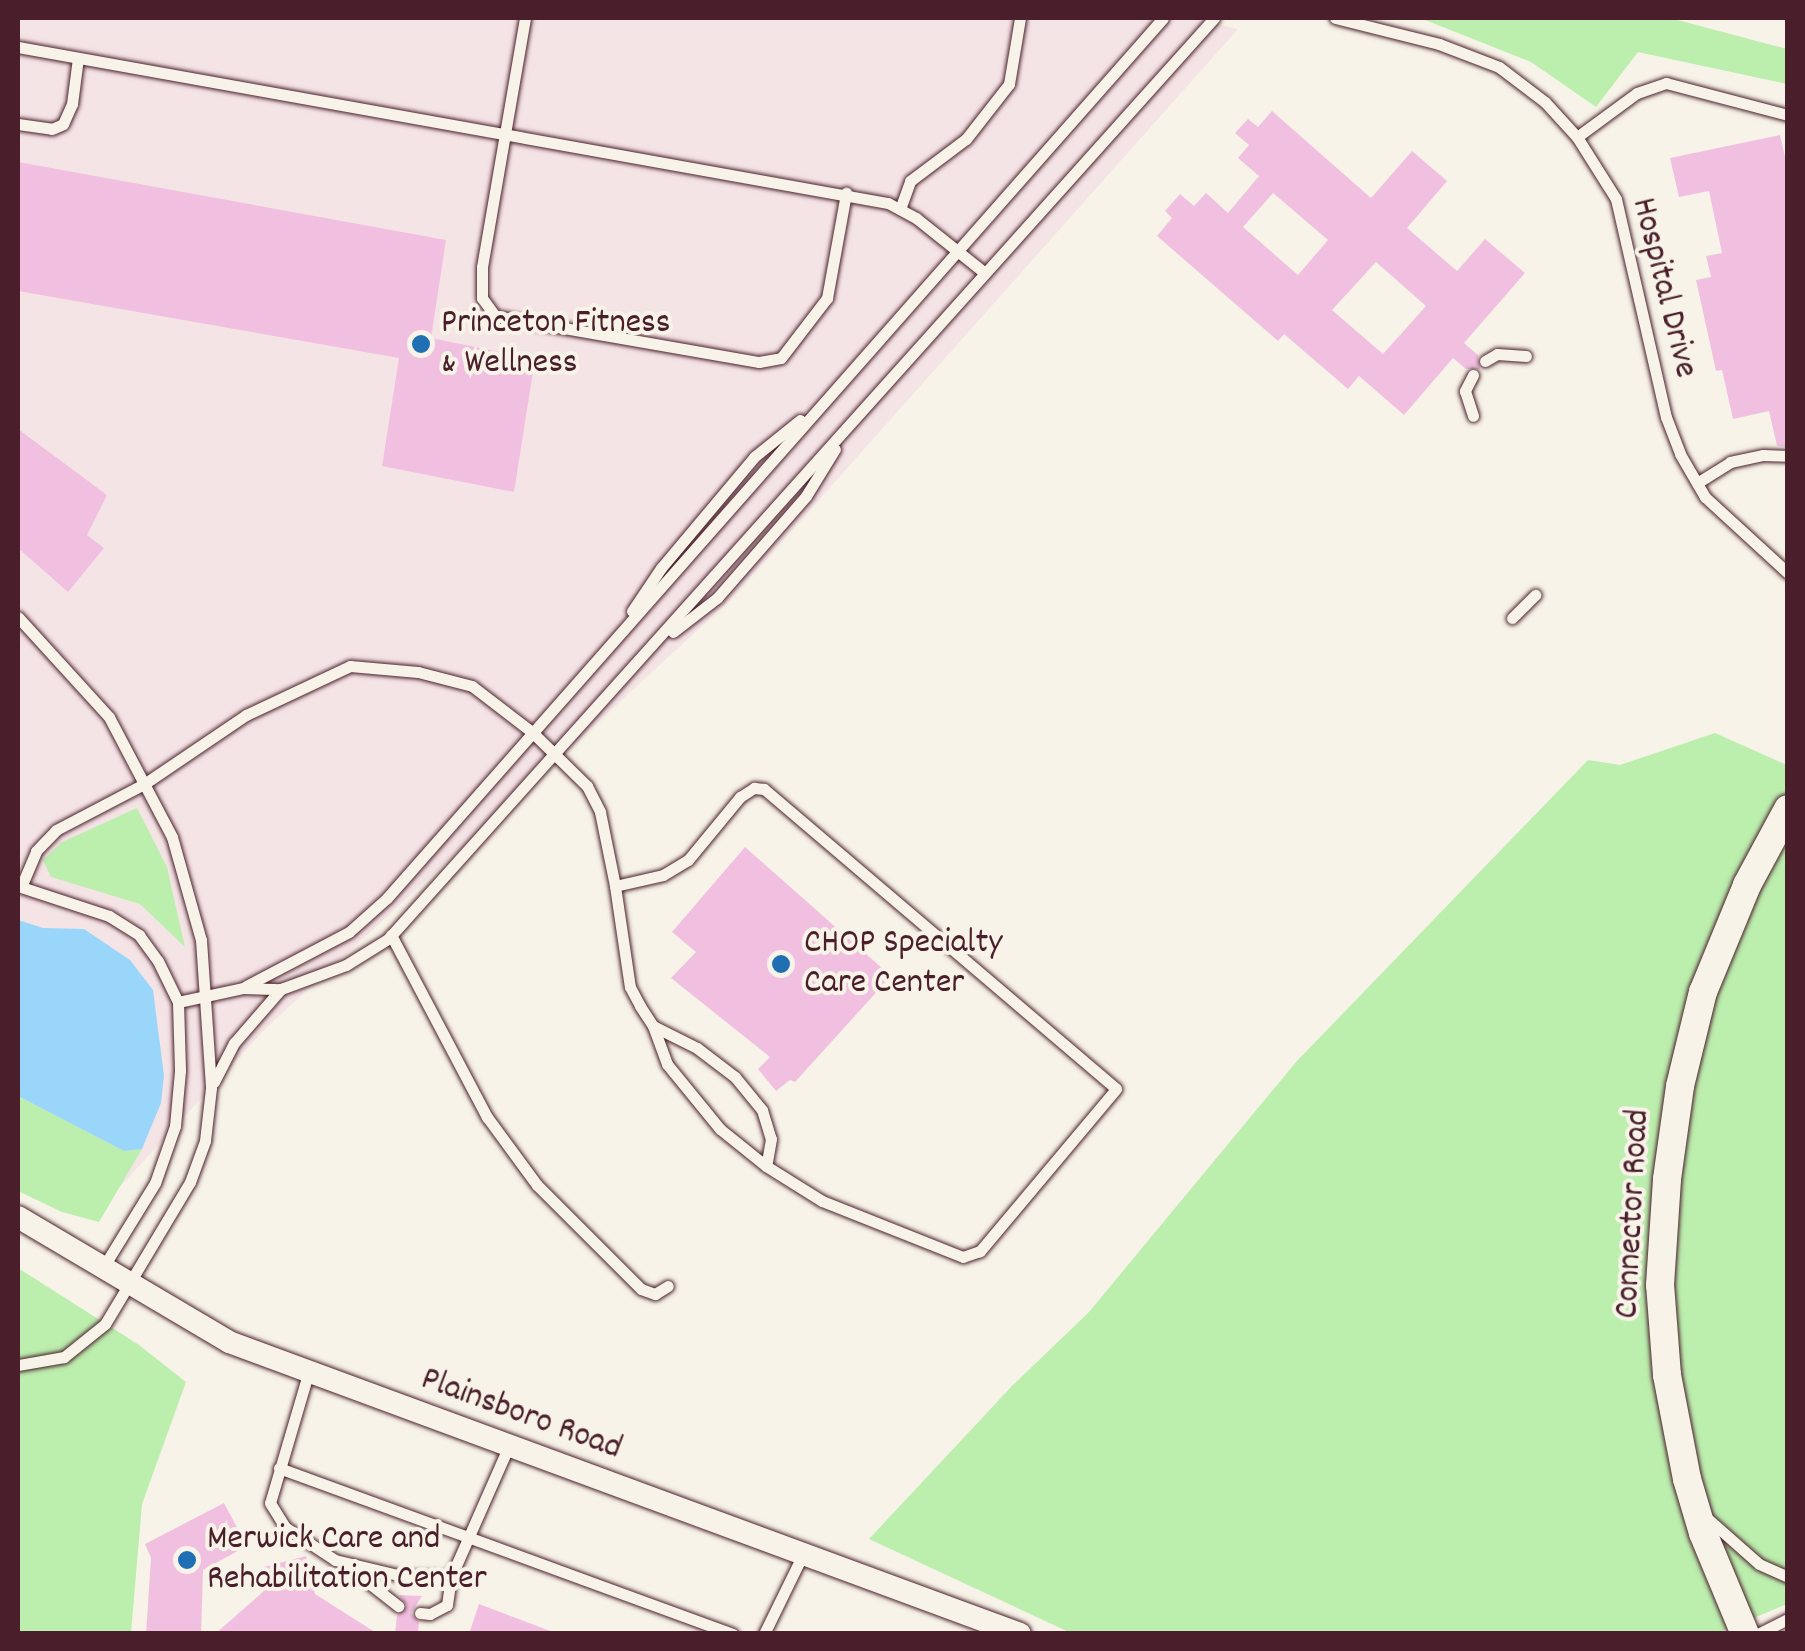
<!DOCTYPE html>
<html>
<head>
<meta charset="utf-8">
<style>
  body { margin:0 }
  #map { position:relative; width:1805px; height:1651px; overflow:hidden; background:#f7f3e8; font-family:Dekko,sans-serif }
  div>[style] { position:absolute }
  .built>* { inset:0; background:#f5e4e6 }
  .green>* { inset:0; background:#bceeae }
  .water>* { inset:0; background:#99d6fa }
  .building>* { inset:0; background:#f1c0e1 }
  .roads { filter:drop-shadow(0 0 2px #4a1f2b) drop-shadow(0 0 2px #4a1f2b) }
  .service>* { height:11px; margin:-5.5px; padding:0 5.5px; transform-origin:5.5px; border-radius:5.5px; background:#f7f3e8 }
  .minor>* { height:22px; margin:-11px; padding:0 11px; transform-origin:11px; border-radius:11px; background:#f7f3e8 }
  .tertiary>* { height:28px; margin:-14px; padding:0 14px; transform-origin:14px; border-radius:14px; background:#f7f3e8 }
  .dots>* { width:28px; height:28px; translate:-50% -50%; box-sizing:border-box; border:5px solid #f7f3e8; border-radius:50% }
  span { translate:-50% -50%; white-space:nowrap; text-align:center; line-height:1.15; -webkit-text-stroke:8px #f7f3e8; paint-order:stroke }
  .street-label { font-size:35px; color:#4a1f2b }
  .poi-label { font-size:35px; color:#4a1f2b }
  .left { translate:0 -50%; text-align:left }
  .frame { position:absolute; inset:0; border:20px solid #4a1f2b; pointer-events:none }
</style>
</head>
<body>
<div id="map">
  <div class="built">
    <i style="clip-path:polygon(18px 18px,1189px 18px,1238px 29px,728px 602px,266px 1028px,94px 1215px,18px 1168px)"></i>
  </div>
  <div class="green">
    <i style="clip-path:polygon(1420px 18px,1670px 18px,1787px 49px,1787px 84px,1638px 52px,1596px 107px,1531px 62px)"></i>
    <i style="clip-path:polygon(1715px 733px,1787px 765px,1787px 1604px,1715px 1634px,1071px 1633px,869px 1539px,1012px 1386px,1089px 1312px,1296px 1062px,1588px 760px,1620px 765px)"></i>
    <i style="clip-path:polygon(137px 808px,167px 867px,185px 947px,140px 904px,51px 877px,43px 860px,62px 842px)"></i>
    <i style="clip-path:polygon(18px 1096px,124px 1151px,142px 1149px,99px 1222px,62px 1212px,18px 1191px)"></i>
    <i style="clip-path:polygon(18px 1268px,139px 1345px,186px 1382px,142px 1504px,131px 1633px,18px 1633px)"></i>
  </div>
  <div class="water">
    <i style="clip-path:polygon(18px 920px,43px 928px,84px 929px,130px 960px,153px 990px,164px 1076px,161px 1103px,142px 1149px,124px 1151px,18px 1096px)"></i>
  </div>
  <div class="building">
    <i style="clip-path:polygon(evenodd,1272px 111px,1371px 198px,1412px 151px,1447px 181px,1407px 228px,1457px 271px,1485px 239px,1525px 273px,1464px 343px,1478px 355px,1480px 369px,1466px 369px,1453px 358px,1404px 415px,1359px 376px,1348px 389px,1284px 334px,1278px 341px,1157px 236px,1172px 218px,1165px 211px,1180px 194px,1194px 206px,1206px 193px,1228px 213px,1259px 176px,1238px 158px,1249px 145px,1235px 133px,1248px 119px,1258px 127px,1272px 111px,1273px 193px,1328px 240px,1298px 275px,1243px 227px,1273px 193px,1272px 111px,1376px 262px,1426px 306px,1383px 354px,1332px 310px,1376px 262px)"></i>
    <i style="clip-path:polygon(1780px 135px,1788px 170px,1788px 447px,1777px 446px,1769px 411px,1733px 419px,1722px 370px,1716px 371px,1696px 280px,1711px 277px,1706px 256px,1722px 253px,1709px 191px,1679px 197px,1670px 158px)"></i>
    <i style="clip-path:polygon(18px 162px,446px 240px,431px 338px,535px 359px,514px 492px,382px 466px,399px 358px,18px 291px)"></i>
    <i style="clip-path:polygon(18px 429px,107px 495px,87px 535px,104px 548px,68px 592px,18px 548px)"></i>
    <i style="clip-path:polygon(745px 847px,891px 976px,795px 1082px,790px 1080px,776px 1091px,758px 1069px,770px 1057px,671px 978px,696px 952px,672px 932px)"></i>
    <i style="clip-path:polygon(224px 1503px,247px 1546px,203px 1570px,201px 1634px,146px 1634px,151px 1558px,145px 1544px)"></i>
    <i style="clip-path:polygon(306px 1556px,315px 1594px,378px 1634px,215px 1634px,265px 1590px,260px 1568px)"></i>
    <i style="clip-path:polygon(399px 1595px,422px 1596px,411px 1613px,419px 1622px,418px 1634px,395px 1634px,397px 1615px,407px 1606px)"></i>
    <i style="clip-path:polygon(479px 1604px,553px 1632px,553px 1634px,469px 1634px)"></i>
  </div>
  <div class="roads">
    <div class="service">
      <i style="left:525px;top:18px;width:253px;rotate:99.8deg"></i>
      <i style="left:482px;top:267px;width:31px;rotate:90deg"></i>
      <i style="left:482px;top:298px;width:22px;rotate:54deg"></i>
      <i style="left:495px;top:316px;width:268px;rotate:9.9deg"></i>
      <i style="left:759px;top:362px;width:22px;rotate:-10deg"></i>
      <i style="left:781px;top:358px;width:76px;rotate:-52.5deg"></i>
      <i style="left:827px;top:298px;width:107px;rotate:-79.7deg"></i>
      <i style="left:1335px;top:18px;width:107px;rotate:14deg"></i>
      <i style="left:1439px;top:44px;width:64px;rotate:21deg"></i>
      <i style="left:1499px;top:67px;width:58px;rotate:37.3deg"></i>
      <i style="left:1545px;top:102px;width:47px;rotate:47.6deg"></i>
      <i style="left:1577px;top:137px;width:73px;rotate:57.8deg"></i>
      <i style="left:1616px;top:199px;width:224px;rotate:77.1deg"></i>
      <i style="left:1666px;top:417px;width:40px;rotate:69deg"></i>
      <i style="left:1680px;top:454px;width:50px;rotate:59.8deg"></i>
      <i style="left:1705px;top:497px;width:113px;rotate:42.5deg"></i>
      <i style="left:18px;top:47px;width:884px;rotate:10.17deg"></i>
      <i style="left:888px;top:203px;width:32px;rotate:28deg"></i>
      <i style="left:916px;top:218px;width:88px;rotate:38.6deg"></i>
      <i style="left:18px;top:124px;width:34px;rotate:8deg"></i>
      <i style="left:52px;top:129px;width:12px;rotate:-24deg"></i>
      <i style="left:63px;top:124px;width:22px;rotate:-66deg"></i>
      <i style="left:72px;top:104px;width:46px;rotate:-82.6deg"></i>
      <i style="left:1577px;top:137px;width:74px;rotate:-36.3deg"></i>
      <i style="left:1637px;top:93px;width:31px;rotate:-19deg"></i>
      <i style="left:1666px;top:83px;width:126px;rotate:14.7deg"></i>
      <i style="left:900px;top:209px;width:30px;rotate:-70deg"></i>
      <i style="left:910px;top:181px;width:70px;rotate:-36.9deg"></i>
      <i style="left:966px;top:139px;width:70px;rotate:-52deg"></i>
      <i style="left:1009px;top:84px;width:67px;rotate:-80.5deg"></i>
      <i style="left:1485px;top:361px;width:14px;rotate:-30deg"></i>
      <i style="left:1497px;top:354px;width:29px;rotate:4deg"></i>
      <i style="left:1473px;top:375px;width:18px;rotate:117deg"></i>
      <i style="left:1465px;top:391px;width:26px;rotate:72deg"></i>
      <i style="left:1697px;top:483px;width:39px;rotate:-32deg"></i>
      <i style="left:1730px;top:462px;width:34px;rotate:-12deg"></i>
      <i style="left:1763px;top:455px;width:25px;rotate:2deg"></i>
      <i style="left:632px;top:611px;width:52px;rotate:-56deg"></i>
      <i style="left:661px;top:568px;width:145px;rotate:-50deg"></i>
      <i style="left:754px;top:457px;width:59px;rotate:-38.8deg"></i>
      <i style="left:18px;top:617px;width:135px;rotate:47.7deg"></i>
      <i style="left:109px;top:717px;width:136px;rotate:62.3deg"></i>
      <i style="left:172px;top:837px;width:107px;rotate:74.3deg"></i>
      <i style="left:201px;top:940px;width:148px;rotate:86.1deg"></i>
      <i style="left:211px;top:1088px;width:53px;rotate:96.5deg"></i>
      <i style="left:205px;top:1141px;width:44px;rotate:110.1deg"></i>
      <i style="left:190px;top:1182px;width:165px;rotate:120.9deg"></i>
      <i style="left:105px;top:1324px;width:53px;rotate:141.2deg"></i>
      <i style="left:64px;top:1357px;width:47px;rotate:170.1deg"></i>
      <i style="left:1512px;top:618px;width:33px;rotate:-45deg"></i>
      <i style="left:673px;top:632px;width:56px;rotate:-37.7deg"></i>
      <i style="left:717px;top:598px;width:135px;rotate:-48.9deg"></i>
      <i style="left:806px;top:496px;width:55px;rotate:-58.3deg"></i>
      <i style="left:18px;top:886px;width:96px;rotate:18.2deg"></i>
      <i style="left:109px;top:916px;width:36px;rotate:32deg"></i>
      <i style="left:139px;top:935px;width:32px;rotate:54deg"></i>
      <i style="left:158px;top:961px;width:46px;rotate:64deg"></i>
      <i style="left:178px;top:1002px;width:69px;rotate:88.3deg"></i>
      <i style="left:180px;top:1071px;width:55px;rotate:95.2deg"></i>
      <i style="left:175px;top:1126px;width:60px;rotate:109.3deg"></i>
      <i style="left:155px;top:1183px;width:101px;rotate:121.6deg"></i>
      <i style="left:615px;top:886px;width:102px;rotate:81.6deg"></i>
      <i style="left:630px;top:987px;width:21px;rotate:62deg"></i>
      <i style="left:640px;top:1006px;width:24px;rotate:57deg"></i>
      <i style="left:653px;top:1026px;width:49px;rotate:26.6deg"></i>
      <i style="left:697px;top:1048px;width:48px;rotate:37.3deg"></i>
      <i style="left:735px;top:1077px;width:43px;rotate:50.7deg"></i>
      <i style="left:762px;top:1110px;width:30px;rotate:73deg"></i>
      <i style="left:771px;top:1139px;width:27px;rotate:100deg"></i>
      <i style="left:21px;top:887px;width:39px;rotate:-67deg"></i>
      <i style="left:36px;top:851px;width:29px;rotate:-46deg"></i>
      <i style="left:56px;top:830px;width:99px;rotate:-27.6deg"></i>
      <i style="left:144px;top:784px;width:123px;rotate:-34.1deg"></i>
      <i style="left:246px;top:715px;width:115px;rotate:-25.2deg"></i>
      <i style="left:350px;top:666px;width:68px;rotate:5deg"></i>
      <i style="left:418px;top:672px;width:56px;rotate:14.5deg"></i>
      <i style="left:472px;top:686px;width:77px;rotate:37.6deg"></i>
      <i style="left:533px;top:733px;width:76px;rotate:44.5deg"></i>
      <i style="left:587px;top:786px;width:29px;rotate:63deg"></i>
      <i style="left:600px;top:812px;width:76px;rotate:78.5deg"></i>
      <i style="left:615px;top:886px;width:49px;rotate:-12.9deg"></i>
      <i style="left:663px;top:875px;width:29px;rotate:-31deg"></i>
      <i style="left:688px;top:860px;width:82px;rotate:-50.5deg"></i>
      <i style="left:740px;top:797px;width:17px;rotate:-33deg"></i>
      <i style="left:754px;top:788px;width:10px;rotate:6deg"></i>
      <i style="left:764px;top:789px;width:462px;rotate:40.4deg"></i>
      <i style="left:1116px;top:1089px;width:212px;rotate:130deg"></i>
      <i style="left:980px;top:1251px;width:18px;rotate:161deg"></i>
      <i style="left:963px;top:1257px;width:152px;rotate:-158.3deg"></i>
      <i style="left:822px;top:1201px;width:66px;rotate:-148deg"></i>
      <i style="left:766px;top:1166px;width:59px;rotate:-141.2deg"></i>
      <i style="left:720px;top:1129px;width:84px;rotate:-129.2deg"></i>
      <i style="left:667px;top:1064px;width:40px;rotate:-110.2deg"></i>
      <i style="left:391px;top:935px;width:206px;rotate:62.2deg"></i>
      <i style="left:487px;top:1117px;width:84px;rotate:53.7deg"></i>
      <i style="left:537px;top:1185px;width:147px;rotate:45deg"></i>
      <i style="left:641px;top:1289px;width:15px;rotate:20deg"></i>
      <i style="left:655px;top:1294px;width:15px;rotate:-32deg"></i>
      <i style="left:246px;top:986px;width:116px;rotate:-27.7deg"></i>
      <i style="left:349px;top:932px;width:51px;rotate:-41.8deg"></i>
      <i style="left:387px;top:898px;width:1173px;rotate:-48.59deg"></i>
      <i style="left:178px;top:1002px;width:66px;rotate:-12.2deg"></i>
      <i style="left:243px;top:988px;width:38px;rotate:2deg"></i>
      <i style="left:281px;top:989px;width:69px;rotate:-20.3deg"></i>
      <i style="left:346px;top:965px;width:49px;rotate:-31.8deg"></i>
      <i style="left:388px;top:939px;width:1237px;rotate:-48.11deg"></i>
      <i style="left:214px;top:1082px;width:44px;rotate:-62.9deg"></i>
      <i style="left:234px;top:1043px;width:72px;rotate:-49deg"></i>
      <i style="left:308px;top:1374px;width:134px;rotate:106.4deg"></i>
      <i style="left:270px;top:1503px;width:28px;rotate:58deg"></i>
      <i style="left:285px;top:1527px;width:60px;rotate:33.4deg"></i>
      <i style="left:335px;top:1560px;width:69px;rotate:13.4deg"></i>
      <i style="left:402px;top:1576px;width:49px;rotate:1.2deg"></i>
      <i style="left:451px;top:1577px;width:141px;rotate:-66.2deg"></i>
      <i style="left:279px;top:1468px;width:483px;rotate:20.1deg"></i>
      <i style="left:1707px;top:1518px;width:69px;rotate:41.5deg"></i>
      <i style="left:1759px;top:1564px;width:32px;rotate:24deg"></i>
      <i style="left:363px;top:1570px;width:16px;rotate:63deg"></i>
      <i style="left:370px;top:1584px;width:36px;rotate:38deg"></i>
      <i style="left:420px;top:1613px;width:10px;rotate:6deg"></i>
      <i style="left:430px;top:1614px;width:19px;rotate:-28deg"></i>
      <i style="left:447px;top:1605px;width:28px;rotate:-82deg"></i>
      <i style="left:764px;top:1634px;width:87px;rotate:-64deg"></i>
      <i style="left:1758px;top:1634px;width:34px;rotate:-27deg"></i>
    </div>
    <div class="minor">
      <i style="left:18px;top:1217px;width:245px;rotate:30.6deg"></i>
      <i style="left:229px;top:1342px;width:843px;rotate:20.26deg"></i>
    </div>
    <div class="tertiary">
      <i style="left:1745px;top:1634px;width:109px;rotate:-112.6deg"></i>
      <i style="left:1703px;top:1533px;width:56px;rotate:-106.5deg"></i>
      <i style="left:1687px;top:1479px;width:106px;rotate:-100.9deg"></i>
      <i style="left:1667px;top:1375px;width:90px;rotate:-94.4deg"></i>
      <i style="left:1660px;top:1285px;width:106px;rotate:-86.2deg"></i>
      <i style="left:1667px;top:1179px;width:94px;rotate:-82deg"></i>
      <i style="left:1680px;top:1086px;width:97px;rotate:-76.3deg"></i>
      <i style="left:1703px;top:992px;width:116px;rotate:-67.6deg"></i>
      <i style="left:1747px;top:885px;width:86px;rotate:-61.7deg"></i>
    </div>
  </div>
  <div class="dots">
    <i style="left:421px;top:344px;background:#1f6fb2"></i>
    <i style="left:781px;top:964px;background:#1f6fb2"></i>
    <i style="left:187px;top:1560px;background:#1f6fb2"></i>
  </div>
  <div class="street-label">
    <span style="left:1663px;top:288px;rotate:76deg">Hospital Drive</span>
    <span style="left:1634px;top:1214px;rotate:-87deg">Connector Road</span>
    <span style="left:521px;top:1415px;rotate:20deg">Plainsboro Road</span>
  </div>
  <div class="poi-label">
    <span class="left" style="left:441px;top:344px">Princeton Fitness<br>&amp; Wellness</span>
    <span class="left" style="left:804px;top:964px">CHOP Specialty<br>Care Center</span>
    <span class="left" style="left:207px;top:1560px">Merwick Care and<br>Rehabilitation Center</span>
  </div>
  <div class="frame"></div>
</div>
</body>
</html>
